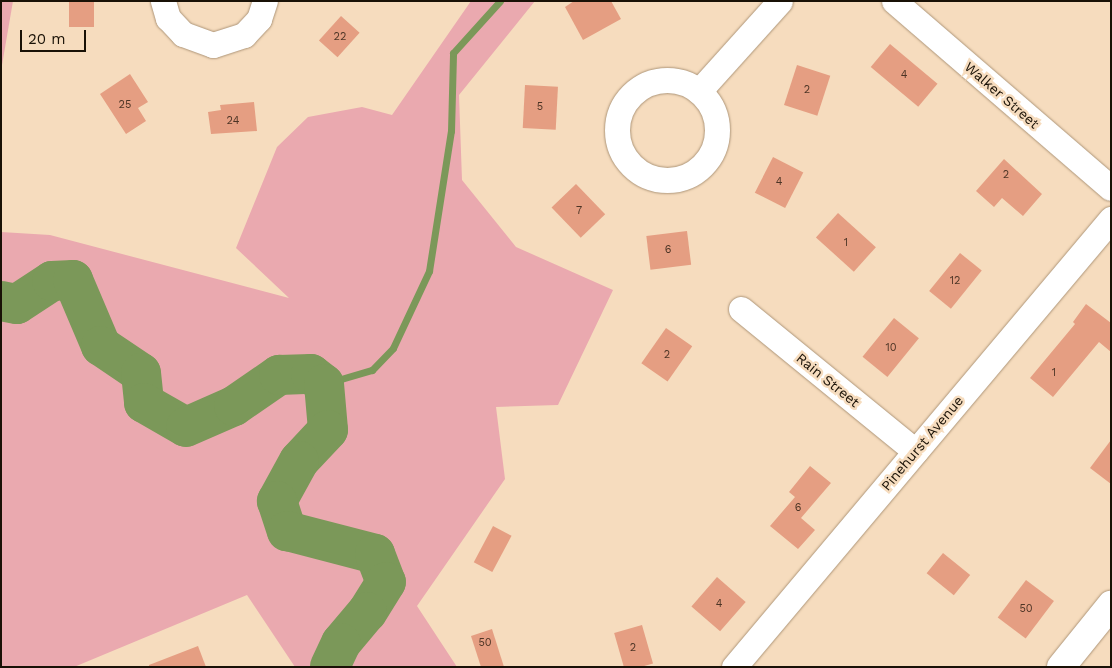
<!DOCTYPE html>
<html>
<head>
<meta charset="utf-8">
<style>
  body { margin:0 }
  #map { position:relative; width:1112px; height:668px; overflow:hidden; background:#f6dcbe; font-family:"Work Sans",sans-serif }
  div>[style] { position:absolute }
  .green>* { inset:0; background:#eaa9af }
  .stream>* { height:7px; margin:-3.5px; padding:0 3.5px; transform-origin:3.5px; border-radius:3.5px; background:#7b9859 }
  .river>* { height:40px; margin:-20px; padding:0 20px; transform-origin:20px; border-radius:20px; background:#7b9859 }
  .building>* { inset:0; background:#e59e82; transform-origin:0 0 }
  .roads { filter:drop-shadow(0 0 1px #ae9679) drop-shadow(0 0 1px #ae9679) }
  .minor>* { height:25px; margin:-12.5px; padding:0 12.5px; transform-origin:12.5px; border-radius:12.5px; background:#fff }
  .minor>.ring { margin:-12.5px; padding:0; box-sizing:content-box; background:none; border:25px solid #fff; border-radius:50% }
  .tertiary>* { height:28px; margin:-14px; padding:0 14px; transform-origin:14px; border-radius:14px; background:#fff }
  span { translate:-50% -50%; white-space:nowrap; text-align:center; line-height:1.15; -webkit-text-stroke:5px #f6dcbe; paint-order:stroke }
  .number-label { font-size:11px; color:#4c3425 }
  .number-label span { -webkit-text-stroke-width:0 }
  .street-label { font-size:14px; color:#191106 }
  .frame { position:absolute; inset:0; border:2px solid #191106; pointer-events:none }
  .scale { position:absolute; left:20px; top:30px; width:66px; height:22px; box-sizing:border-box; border:2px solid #191106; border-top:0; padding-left:6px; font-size:15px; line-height:18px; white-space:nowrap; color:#191106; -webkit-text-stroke:4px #f6dcbe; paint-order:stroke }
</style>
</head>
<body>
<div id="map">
  <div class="green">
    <i style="clip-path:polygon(1px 1px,13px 1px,1px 71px)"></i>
    <i style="clip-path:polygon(471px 1px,535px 1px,459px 95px,462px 180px,516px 247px,613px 290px,558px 405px,496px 407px,505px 479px,417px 606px,457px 667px,295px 667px,247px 595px,74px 667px,1px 667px,1px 232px,50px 235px,289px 298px,236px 248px,277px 147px,308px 117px,362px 107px,392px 115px)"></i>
  </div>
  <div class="stream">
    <i style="left:324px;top:384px;width:50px;rotate:-16.3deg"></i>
    <i style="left:372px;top:370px;width:30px;rotate:-46deg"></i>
    <i style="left:393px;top:348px;width:85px;rotate:-64.9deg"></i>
    <i style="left:429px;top:271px;width:142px;rotate:-81.1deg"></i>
    <i style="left:451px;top:131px;width:78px;rotate:-88.5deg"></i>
    <i style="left:453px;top:53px;width:70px;rotate:-47.9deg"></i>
  </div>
  <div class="river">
    <i style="left:1px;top:301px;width:16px;rotate:11deg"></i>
    <i style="left:17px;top:304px;width:42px;rotate:-33.3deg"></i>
    <i style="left:52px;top:281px;width:21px;rotate:-3deg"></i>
    <i style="left:73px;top:280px;width:72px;rotate:67deg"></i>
    <i style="left:101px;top:346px;width:48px;rotate:34deg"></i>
    <i style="left:141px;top:373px;width:30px;rotate:84deg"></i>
    <i style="left:144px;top:403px;width:48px;rotate:29.7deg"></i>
    <i style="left:186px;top:427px;width:52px;rotate:-23.6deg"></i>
    <i style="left:234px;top:406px;width:55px;rotate:-34.6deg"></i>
    <i style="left:279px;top:375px;width:32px;rotate:-2deg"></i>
    <i style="left:311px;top:374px;width:16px;rotate:38deg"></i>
    <i style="left:324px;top:384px;width:46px;rotate:85deg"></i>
    <i style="left:328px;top:430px;width:42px;rotate:133.1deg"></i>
    <i style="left:299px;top:461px;width:46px;rotate:118.8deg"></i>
    <i style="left:277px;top:501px;width:32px;rotate:72deg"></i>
    <i style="left:287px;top:531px;width:91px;rotate:14.6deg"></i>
    <i style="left:375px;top:554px;width:30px;rotate:69deg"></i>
    <i style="left:386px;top:582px;width:36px;rotate:122deg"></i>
    <i style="left:367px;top:612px;width:40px;rotate:130deg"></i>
    <i style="left:341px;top:643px;width:26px;rotate:115deg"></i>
  </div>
  <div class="building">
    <i style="left:69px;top:1px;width:25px;height:26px"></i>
    <i style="clip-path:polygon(574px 1px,611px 1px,621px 19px,583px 40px,565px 7px)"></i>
    <i style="left:341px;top:16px;width:25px;height:33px;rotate:42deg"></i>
    <i style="left:890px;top:44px;width:62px;height:30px;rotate:40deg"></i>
    <i style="left:797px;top:65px;width:35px;height:42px;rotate:18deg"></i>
    <i style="clip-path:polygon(130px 74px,148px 102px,138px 108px,146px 121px,126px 134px,100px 94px)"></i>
    <i style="left:525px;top:85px;width:33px;height:43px;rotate:3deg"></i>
    <i style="clip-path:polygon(254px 102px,257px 131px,211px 134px,208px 112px,221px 110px,220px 105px)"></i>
    <i style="left:773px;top:157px;width:34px;height:40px;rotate:27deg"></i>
    <i style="clip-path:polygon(1004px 159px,1042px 194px,1023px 216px,1002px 198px,994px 207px,976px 191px)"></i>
    <i style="left:576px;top:184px;width:42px;height:34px;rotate:46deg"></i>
    <i style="left:838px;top:213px;width:51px;height:33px;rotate:42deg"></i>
    <i style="left:687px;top:231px;width:34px;height:41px;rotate:83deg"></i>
    <i style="left:960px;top:253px;width:28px;height:49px;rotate:39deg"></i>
    <i style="clip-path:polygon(1086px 304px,1111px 323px,1111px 352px,1099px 342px,1053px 397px,1030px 378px,1075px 324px,1073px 322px)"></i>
    <i style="left:894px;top:318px;width:32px;height:50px;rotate:39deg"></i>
    <i style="left:666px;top:328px;width:32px;height:43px;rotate:35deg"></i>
    <i style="clip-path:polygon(1111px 440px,1111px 484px,1090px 468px)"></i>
    <i style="clip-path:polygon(810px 466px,831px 483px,801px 518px,815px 530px,798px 549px,770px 526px,795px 497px,789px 492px)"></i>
    <i style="left:493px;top:526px;width:21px;height:41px;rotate:28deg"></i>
    <i style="left:943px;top:553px;width:35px;height:26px;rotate:39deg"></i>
    <i style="left:717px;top:577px;width:38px;height:39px;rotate:41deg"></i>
    <i style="left:1026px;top:580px;width:35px;height:47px;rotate:37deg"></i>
    <i style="left:642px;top:625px;width:40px;height:29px;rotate:74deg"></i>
    <i style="clip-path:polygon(492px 629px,504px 667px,481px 667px,471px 636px)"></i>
    <i style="clip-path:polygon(198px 646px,206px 667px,149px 667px,149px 665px)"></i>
  </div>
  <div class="roads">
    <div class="minor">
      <i style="left:163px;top:1px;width:18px;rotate:74deg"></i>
      <i style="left:168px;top:18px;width:22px;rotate:47deg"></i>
      <i style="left:183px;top:34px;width:32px;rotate:20deg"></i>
      <i style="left:213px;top:45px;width:33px;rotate:-18deg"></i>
      <i style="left:244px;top:35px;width:22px;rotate:-47deg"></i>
      <i style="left:259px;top:19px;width:19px;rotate:-72deg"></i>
      <i style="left:894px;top:1px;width:286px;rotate:40.8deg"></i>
      <i class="ring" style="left:617px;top:80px;width:75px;height:75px"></i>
      <i style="left:699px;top:91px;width:121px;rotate:-48deg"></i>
      <i style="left:741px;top:309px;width:225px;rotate:39.2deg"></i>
      <i style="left:734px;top:667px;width:586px;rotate:-49.92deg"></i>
    </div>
    <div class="tertiary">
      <i style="left:1061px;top:667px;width:80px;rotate:-51.1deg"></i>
    </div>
  </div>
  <div class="number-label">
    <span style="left:340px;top:37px">22</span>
    <span style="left:904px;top:75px">4</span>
    <span style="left:807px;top:90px">2</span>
    <span style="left:125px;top:105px">25</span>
    <span style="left:540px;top:107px">5</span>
    <span style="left:233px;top:121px">24</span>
    <span style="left:1006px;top:175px">2</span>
    <span style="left:779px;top:182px">4</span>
    <span style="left:579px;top:211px">7</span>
    <span style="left:846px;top:243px">1</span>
    <span style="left:668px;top:250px">6</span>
    <span style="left:955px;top:281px">12</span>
    <span style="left:891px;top:348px">10</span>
    <span style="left:667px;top:355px">2</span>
    <span style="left:1054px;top:373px">1</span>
    <span style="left:798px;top:508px">6</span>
    <span style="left:719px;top:604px">4</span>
    <span style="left:1026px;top:609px">50</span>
    <span style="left:485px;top:643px">50</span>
    <span style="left:633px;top:648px">2</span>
  </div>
  <div class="street-label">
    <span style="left:1002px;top:95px;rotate:41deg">Walker Street</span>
    <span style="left:828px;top:380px;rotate:39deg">Rain Street</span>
    <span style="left:922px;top:443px;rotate:-50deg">Pinehurst Avenue</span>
  </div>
  <div class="frame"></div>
  <div class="scale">20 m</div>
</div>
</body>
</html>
